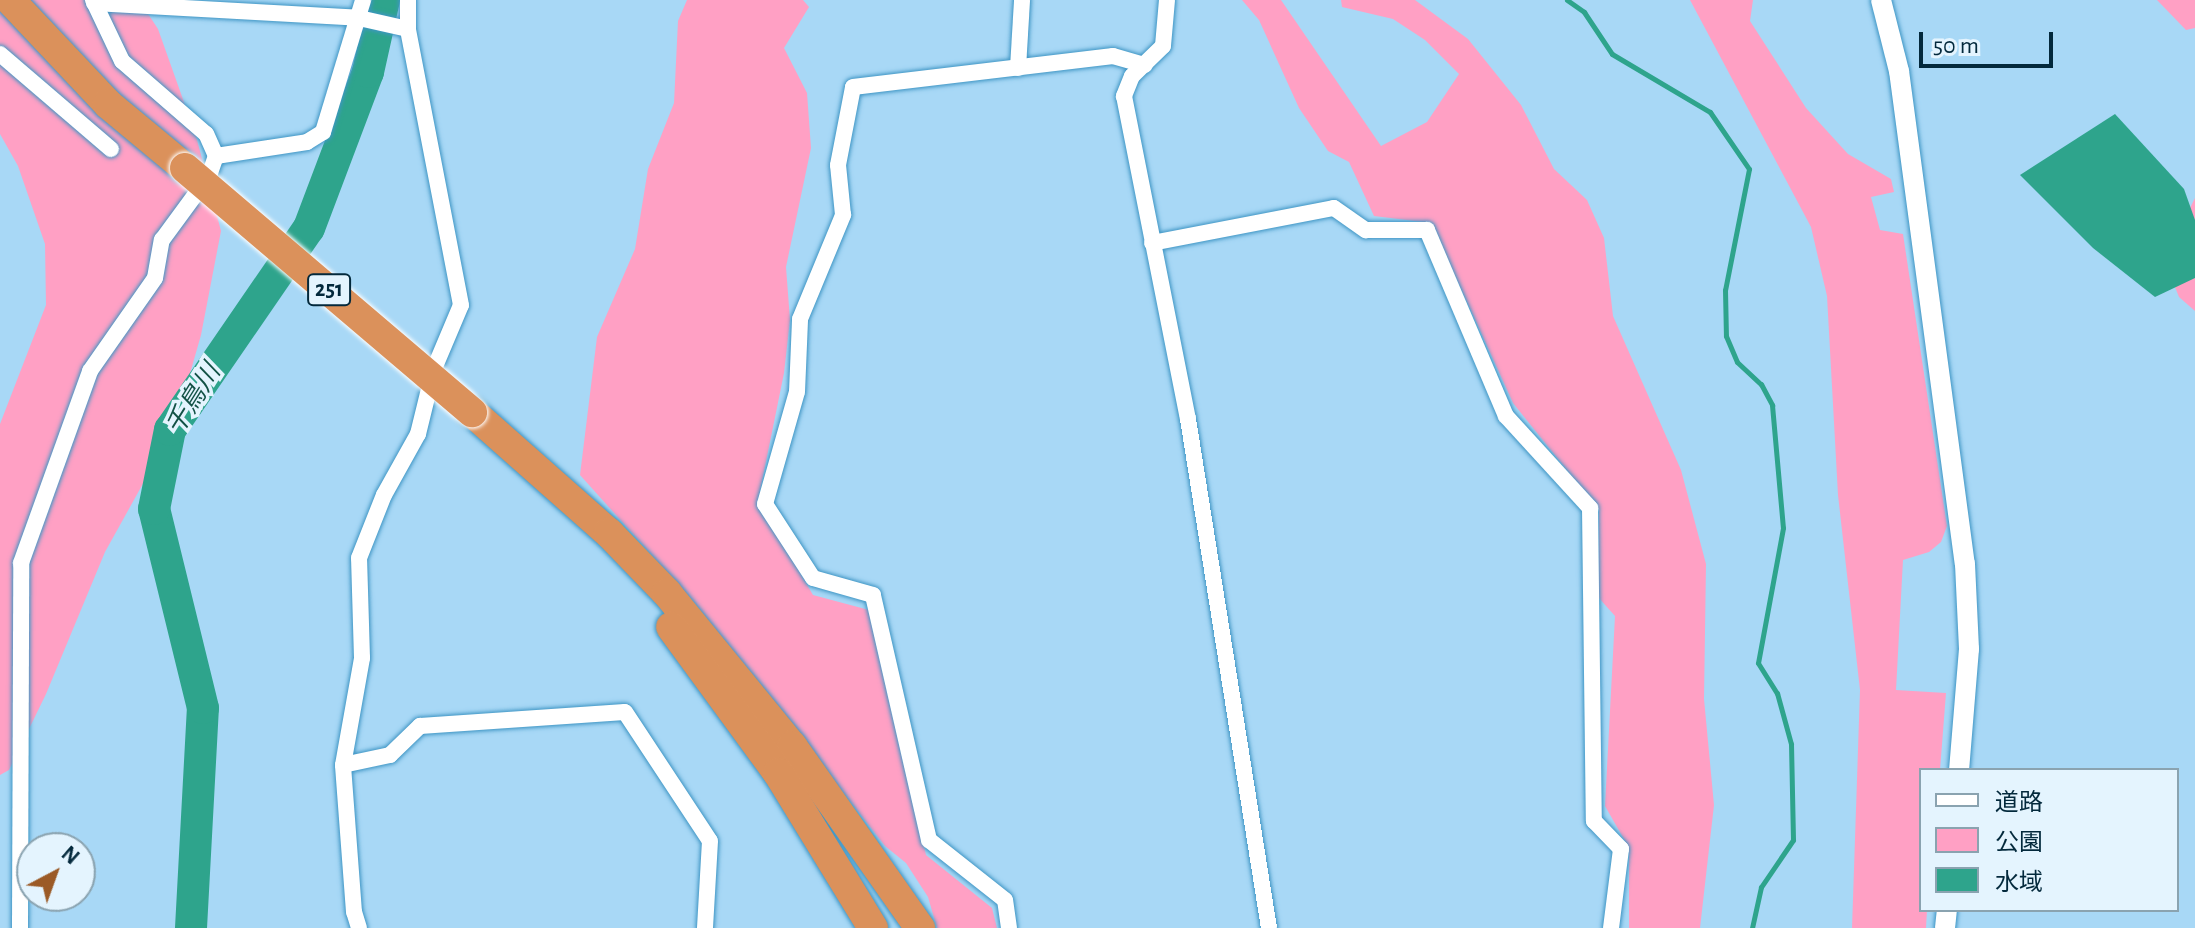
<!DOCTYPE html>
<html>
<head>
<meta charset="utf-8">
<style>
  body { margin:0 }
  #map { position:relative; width:2195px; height:928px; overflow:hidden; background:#a8d8f6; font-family:"Alegreya Sans","Noto Sans JP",sans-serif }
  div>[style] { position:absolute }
  .green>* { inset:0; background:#ffa0c4 }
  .water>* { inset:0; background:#2ea48c }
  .stream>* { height:5px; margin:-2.5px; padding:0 2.5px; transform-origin:2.5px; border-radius:2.5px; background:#2ea48c }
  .river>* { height:32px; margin:-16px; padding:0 16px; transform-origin:16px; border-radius:16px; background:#2ea48c }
  .roads { filter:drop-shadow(0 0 2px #3e95c4) drop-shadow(0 0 2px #3e95c4) }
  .minor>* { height:16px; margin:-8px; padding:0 8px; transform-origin:8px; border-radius:8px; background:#fff }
  .tertiary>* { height:20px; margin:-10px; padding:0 10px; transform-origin:10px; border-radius:10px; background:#fff }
  .motorway>* { height:30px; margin:-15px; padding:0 15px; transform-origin:15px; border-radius:15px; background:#db915b }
  .bridges { filter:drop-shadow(0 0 2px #fff) drop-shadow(0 0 2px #fff) }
  .motorway-bridge>* { height:30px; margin:-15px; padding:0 15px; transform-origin:15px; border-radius:15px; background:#db915b }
  span { translate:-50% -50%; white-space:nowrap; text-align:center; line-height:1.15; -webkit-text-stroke:7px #e4f4fe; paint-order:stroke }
  .shield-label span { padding:2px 6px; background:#e4f4fe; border:2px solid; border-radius:6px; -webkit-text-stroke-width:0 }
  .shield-label { font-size:22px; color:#03293c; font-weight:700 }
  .water-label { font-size:26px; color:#135246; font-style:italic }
  .legend { position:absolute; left:1919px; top:768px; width:260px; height:144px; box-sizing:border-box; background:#e4f4fe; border:2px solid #8aa3b0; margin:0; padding:10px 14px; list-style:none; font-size:24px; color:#03293c }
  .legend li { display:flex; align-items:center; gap:16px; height:40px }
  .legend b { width:40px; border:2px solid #8aa3b0 }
  .north { position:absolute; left:16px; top:832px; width:80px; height:80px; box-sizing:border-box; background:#e4f4fe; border:2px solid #8aa3b0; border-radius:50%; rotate:41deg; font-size:22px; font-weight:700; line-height:32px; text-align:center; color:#03293c }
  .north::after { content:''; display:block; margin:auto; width:28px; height:36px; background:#9b5a26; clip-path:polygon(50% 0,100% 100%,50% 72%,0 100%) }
  .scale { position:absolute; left:1919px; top:32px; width:134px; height:36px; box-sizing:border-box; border:4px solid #03293c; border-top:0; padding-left:10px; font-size:24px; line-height:28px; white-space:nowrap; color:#03293c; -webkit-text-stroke:6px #e4f4fe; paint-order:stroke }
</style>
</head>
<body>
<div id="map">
  <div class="green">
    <i style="clip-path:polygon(0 0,139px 0,158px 29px,196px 136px,221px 231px,201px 335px,175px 426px,105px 552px,46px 694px,9px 770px,0 775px,0 424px,46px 305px,45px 244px,18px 166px,0 134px)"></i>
    <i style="clip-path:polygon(687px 0,803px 0,809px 7px,784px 48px,807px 93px,811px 148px,786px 267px,790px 320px,784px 373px,758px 501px,813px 595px,869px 610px,926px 855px,992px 908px,997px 928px,937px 928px,928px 897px,906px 863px,885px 846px,695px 603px,580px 475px,597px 337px,635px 249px,648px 169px,674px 103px,678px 21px)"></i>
    <i style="clip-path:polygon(1242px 0,1281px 0,1381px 146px,1427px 122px,1459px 74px,1425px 40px,1393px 19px,1342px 7px,1341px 0,1415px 0,1468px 39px,1521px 105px,1554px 169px,1587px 200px,1604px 238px,1613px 316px,1681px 470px,1706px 564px,1704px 699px,1714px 805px,1700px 928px,1629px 928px,1629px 848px,1605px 806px,1615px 616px,1598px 597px,1599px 510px,1513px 403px,1431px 223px,1374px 216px,1349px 162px,1328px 151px,1299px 108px,1259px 20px)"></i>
    <i style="clip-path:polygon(1690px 0,1753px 0,1750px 21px,1806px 108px,1848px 154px,1891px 179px,1894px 192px,1871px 197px,1880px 230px,1903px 234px,1947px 526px,1941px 542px,1929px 552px,1903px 560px,1896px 690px,1946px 693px,1940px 770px,1921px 770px,1921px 910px,1927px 910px,1926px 928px,1852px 928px,1860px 690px,1838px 495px,1827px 296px,1811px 227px)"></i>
    <i style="clip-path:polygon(2157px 0,2195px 0,2195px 28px,2186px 30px)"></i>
    <i style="clip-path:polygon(2195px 198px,2195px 311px,2179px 297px,2164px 260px)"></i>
  </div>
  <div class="water">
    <i style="clip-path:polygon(2115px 114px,2184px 189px,2195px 220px,2195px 278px,2155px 297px,2093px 248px,2020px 175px)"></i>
  </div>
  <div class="stream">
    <i style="left:1567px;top:0;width:21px;rotate:35deg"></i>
    <i style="left:1584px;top:12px;width:50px;rotate:56.3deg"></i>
    <i style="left:1612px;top:54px;width:114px;rotate:30.6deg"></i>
    <i style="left:1710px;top:112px;width:69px;rotate:55.6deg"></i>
    <i style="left:1749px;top:169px;width:123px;rotate:101.2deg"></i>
    <i style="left:1725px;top:290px;width:46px;rotate:88.8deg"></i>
    <i style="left:1726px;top:336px;width:28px;rotate:67deg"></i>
    <i style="left:1737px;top:362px;width:33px;rotate:43deg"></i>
    <i style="left:1761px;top:384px;width:24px;rotate:62deg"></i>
    <i style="left:1772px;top:405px;width:123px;rotate:84.9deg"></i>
    <i style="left:1783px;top:528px;width:137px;rotate:100.5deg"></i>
    <i style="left:1758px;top:663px;width:36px;rotate:58deg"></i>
    <i style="left:1777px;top:693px;width:53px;rotate:74.6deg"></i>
    <i style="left:1791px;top:744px;width:96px;rotate:88.8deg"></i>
    <i style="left:1793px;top:840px;width:57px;rotate:124.2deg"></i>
    <i style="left:1761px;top:887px;width:42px;rotate:102.4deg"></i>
  </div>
  <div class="river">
    <i style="left:191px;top:928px;width:220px;rotate:-86.9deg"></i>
    <i style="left:203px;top:708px;width:205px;rotate:-103.8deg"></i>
    <i style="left:154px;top:509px;width:81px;rotate:-78.6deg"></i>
    <i style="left:170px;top:430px;width:245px;rotate:-55.5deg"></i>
    <i style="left:309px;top:228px;width:167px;rotate:-69.3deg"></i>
    <i style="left:368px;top:72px;width:74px;rotate:-77.5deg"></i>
  </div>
  <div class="roads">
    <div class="minor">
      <i style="left:1167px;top:0;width:46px;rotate:95deg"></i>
      <i style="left:1163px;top:46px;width:43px;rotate:135.9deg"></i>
      <i style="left:1132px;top:76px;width:22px;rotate:112deg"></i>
      <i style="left:1124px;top:96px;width:329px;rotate:78.8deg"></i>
      <i style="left:1188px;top:419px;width:515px;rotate:80.96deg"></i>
      <i style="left:94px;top:3px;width:265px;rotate:3.2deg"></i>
      <i style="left:359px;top:18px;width:50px;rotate:12.7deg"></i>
      <i style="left:0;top:54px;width:146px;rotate:40.6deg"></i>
      <i style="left:1018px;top:68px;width:68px;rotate:-86.6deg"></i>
      <i style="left:216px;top:156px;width:92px;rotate:-8.7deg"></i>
      <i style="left:307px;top:142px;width:19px;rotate:-32deg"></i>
      <i style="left:323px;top:132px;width:138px;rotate:-73.1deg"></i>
      <i style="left:1152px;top:243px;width:185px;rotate:-10.9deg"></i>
      <i style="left:1334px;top:208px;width:39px;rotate:35deg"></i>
      <i style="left:1366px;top:230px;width:61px"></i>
      <i style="left:1427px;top:230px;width:202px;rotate:67deg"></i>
      <i style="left:1506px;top:416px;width:125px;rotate:47.6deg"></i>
      <i style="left:1590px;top:508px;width:313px;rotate:89.3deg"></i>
      <i style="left:1594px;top:821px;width:39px;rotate:46deg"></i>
      <i style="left:1621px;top:849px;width:80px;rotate:97.2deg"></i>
      <i style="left:343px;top:765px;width:48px;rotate:-12deg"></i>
      <i style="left:390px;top:755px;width:42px;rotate:-44deg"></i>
      <i style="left:420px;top:726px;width:205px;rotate:-3.9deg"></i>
      <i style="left:625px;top:712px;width:154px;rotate:56.6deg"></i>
      <i style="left:710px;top:841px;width:87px;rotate:93.3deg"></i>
      <i style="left:20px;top:928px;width:365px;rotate:-89.8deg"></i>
      <i style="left:21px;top:563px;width:204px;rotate:-70.2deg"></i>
      <i style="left:90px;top:371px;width:113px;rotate:-55deg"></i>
      <i style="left:155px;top:278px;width:39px;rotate:-80deg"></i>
      <i style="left:162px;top:240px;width:79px;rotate:-53.7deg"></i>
      <i style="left:209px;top:176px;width:21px;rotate:-71deg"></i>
      <i style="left:216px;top:156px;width:24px;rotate:-114deg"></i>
      <i style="left:206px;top:134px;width:111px;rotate:-139deg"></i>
      <i style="left:122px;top:61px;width:68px;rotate:-115.4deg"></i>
      <i style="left:359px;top:928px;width:17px;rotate:-107deg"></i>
      <i style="left:354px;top:912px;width:147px;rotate:-94.3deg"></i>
      <i style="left:343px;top:765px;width:109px;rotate:-79.9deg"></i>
      <i style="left:362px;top:658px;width:100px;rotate:-91.7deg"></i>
      <i style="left:359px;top:558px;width:68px;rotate:-68.4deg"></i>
      <i style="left:384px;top:495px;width:70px;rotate:-60.9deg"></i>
      <i style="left:418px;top:434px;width:67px;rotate:-76.2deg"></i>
      <i style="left:434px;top:369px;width:69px;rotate:-67.1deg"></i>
      <i style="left:461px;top:305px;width:281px;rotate:-100.9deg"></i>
      <i style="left:408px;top:29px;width:29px;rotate:-90deg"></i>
      <i style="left:1009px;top:928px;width:28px;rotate:-98deg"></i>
      <i style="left:1005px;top:900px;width:97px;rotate:-141.7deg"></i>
      <i style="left:929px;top:840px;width:251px;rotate:-102.9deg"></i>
      <i style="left:873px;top:595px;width:62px;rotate:-164.2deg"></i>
      <i style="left:813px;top:578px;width:88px;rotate:-123deg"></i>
      <i style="left:765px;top:504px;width:116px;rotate:-74.1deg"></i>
      <i style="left:797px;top:392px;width:73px;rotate:-87.6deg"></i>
      <i style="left:800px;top:319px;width:113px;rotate:-67.5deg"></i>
      <i style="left:843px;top:215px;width:50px;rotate:-95.7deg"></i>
      <i style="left:838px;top:165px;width:79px;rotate:-79.1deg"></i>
      <i style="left:853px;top:87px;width:262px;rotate:-6.8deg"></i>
      <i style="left:1113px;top:56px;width:33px;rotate:16deg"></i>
    </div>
    <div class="tertiary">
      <i style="left:1881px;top:0;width:73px;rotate:75.8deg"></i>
      <i style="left:1899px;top:71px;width:497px;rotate:82.4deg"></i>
      <i style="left:1965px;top:564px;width:85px;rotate:87.3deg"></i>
      <i style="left:1969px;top:649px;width:121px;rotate:94.7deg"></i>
      <i style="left:1945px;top:928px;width:18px;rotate:-84deg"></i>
    </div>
    <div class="motorway">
      <i style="left:10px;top:0;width:143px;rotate:46.7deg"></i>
      <i style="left:108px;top:104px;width:100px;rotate:39.7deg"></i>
      <i style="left:472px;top:412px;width:183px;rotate:41.5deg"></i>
      <i style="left:609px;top:533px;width:83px;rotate:46deg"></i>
      <i style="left:667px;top:593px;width:198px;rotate:50.8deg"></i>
      <i style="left:792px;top:746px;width:223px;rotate:54.9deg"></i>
      <i style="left:671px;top:627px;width:181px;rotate:53.8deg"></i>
      <i style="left:778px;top:773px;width:182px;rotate:58.5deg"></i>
    </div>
  </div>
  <div class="bridges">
    <div class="motorway-bridge">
      <i style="left:185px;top:168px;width:377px;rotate:40.4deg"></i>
    </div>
  </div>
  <div class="shield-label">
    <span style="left:329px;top:290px">251</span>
  </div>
  <div class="water-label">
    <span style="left:194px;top:400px;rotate:-58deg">千鳥川</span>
  </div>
  <ul class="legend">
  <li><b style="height:10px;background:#fff"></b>道路</li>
  <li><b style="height:22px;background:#ffa0c4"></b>公園</li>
  <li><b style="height:22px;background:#2ea48c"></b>水域</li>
  </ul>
  <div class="north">N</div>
  <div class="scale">50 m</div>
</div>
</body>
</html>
